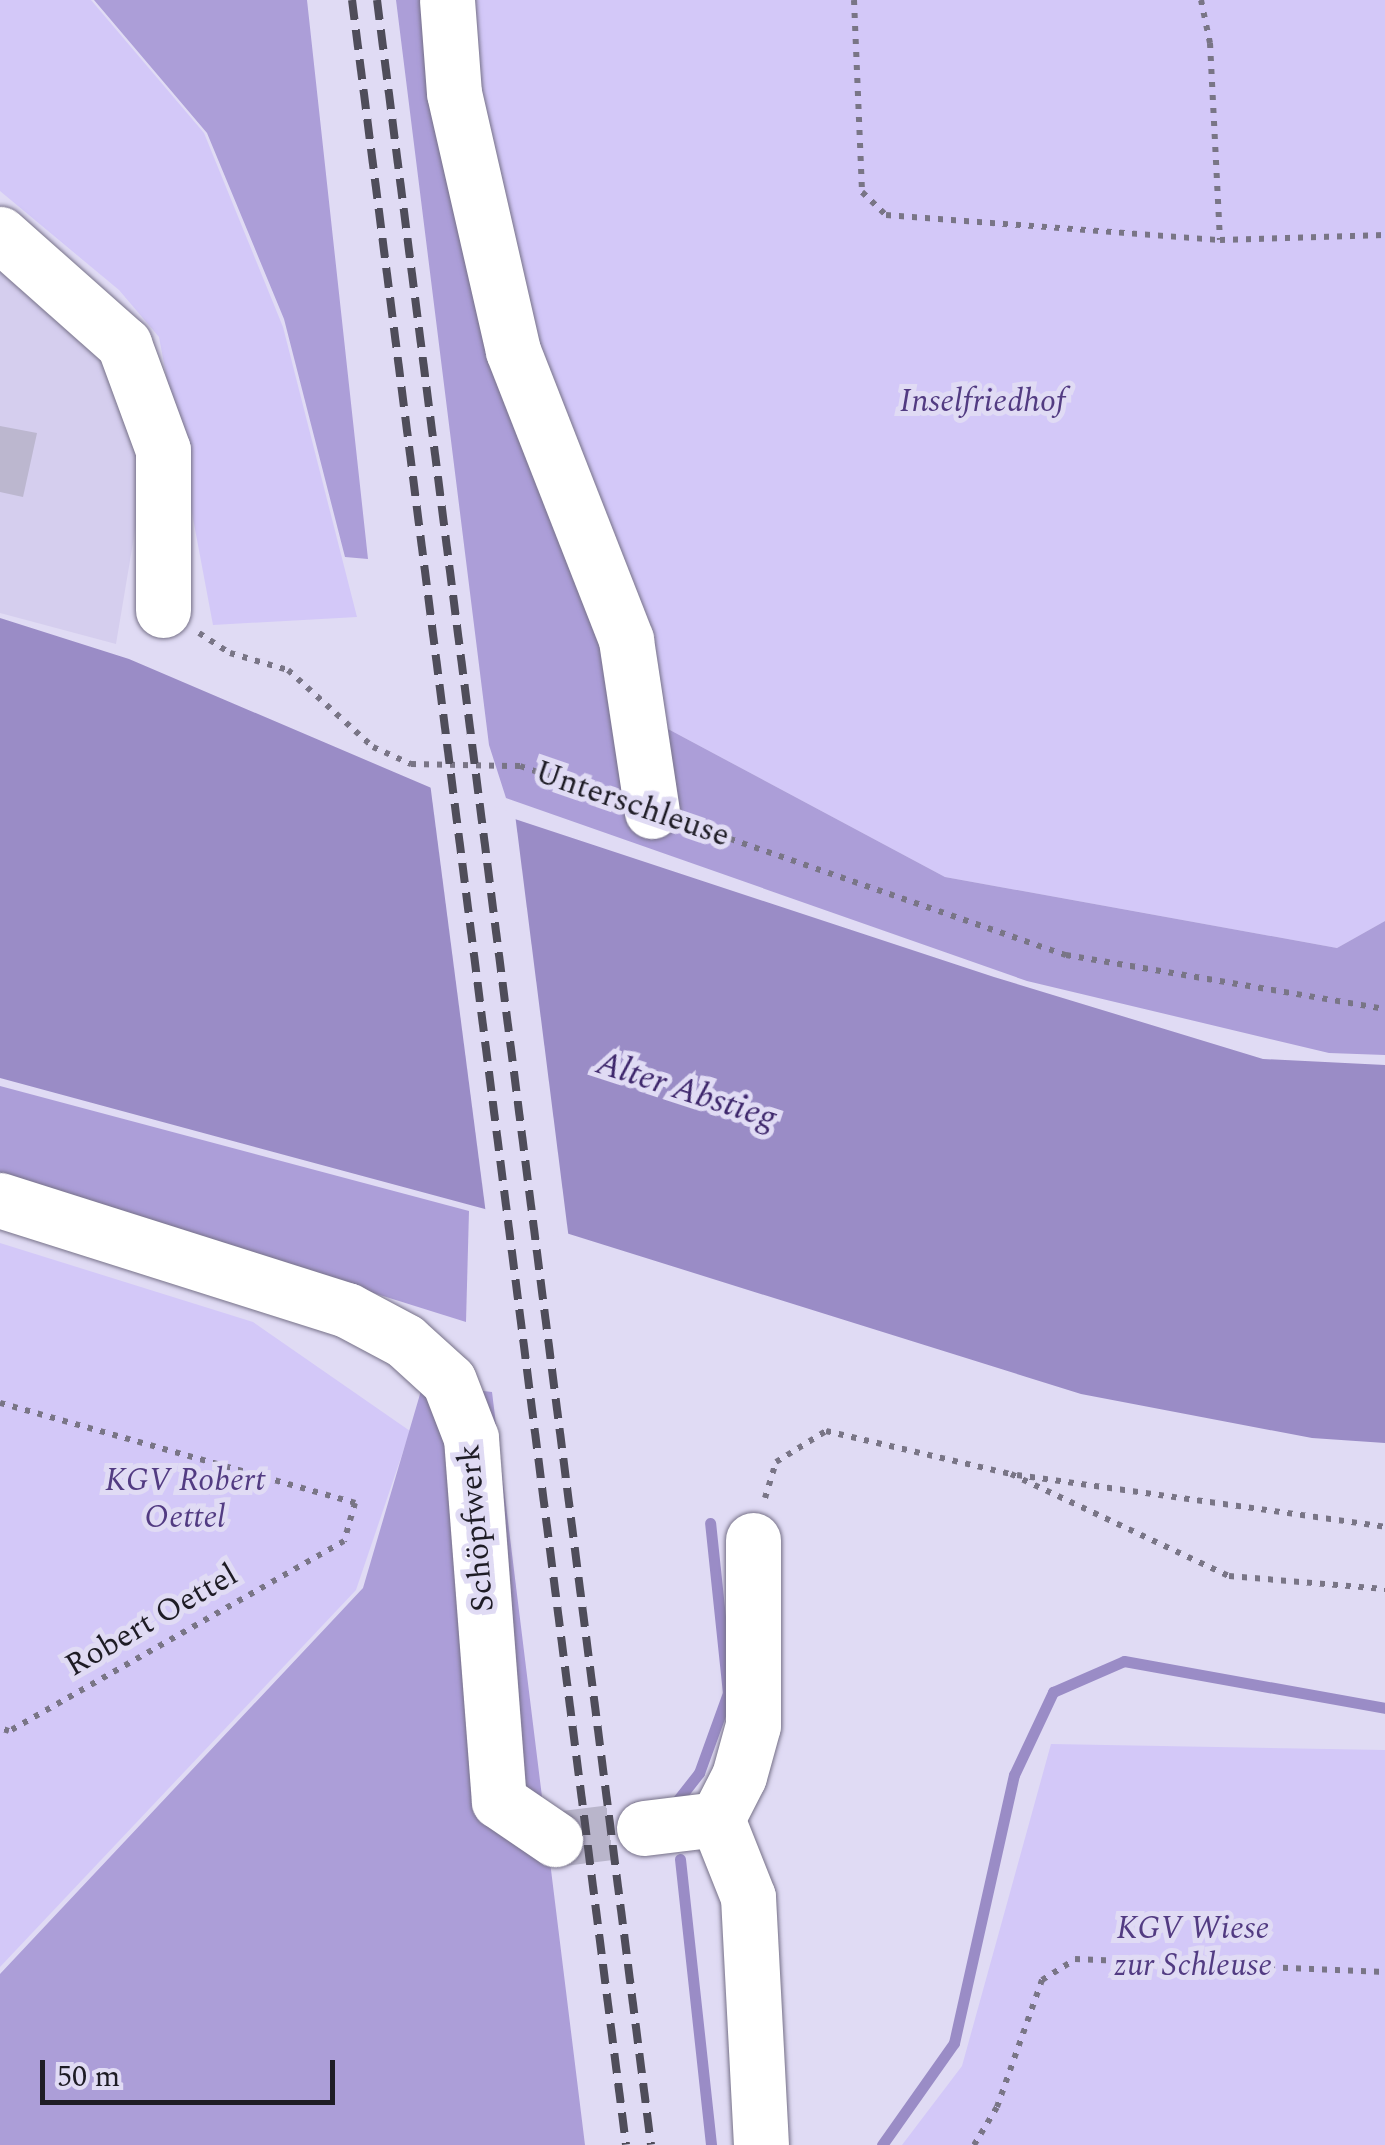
<!DOCTYPE html>
<html>
<head>
<meta charset="utf-8">
<style>
  body { margin:0 }
  #map { position:relative; width:1385px; height:2145px; overflow:hidden; background:#e0dbf4; font-family:Spectral,serif }
  div>[style] { position:absolute }
  .built>* { inset:0; background:#d5ceee }
  .green>* { inset:0; background:#d3c8f8 }
  .forest>* { inset:0; background:#ac9ed8 }
  .water>* { inset:0; background:#9a8cc6 }
  .pier>* { inset:0; background:#e0dbf4 }
  .stream>* { height:11px; margin:-5.5px; padding:0 5.5px; transform-origin:5.5px; border-radius:5.5px; background:#9a8cc6 }
  .building>* { inset:0; background:#bcb7cf }
  .minor-tunnel>* { height:55px; margin-top:-27.5px; transform-origin:0; background:repeating-linear-gradient(90deg,#b9b5cb 0 55px,transparent 0 83px) }
  .path>* { height:6px; margin-top:-3px; transform-origin:0; background:repeating-linear-gradient(90deg,#797586 0 5px,transparent 0 13px) }
  .roads { filter:drop-shadow(0 0 2px #767188) drop-shadow(0 0 2px #767188) }
  .minor>* { height:55px; margin:-27.5px; padding:0 27.5px; transform-origin:27.5px; border-radius:27.5px; background:#fff }
  .rail>* { height:8px; margin-top:-4px; transform-origin:0; background:repeating-linear-gradient(90deg,#4f4d5a 0 20px,transparent 0 30px) }
  span { translate:-50% -50%; white-space:nowrap; text-align:center; line-height:1.15; -webkit-text-stroke:10px #e0dbf4; paint-order:stroke }
  .park-label { font-size:32px; color:#523b82; font-style:italic }
  .street-label { font-size:32px; color:#1e1c25 }
  .water-label { font-size:35px; color:#3d266b; font-style:italic }
  .scale { position:absolute; left:40px; top:2060px; width:295px; height:45px; box-sizing:border-box; border:5px solid #1e1c25; border-top:0; padding-left:12px; font-size:30px; line-height:35px; white-space:nowrap; color:#1e1c25; -webkit-text-stroke:8px #e0dbf4; paint-order:stroke }
</style>
</head>
<body>
<div id="map">
  <div class="built">
    <i style="clip-path:polygon(0 267px,116px 370px,134px 435px,140px 501px,116px 644px,0 613px)"></i>
  </div>
  <div class="green">
    <i style="clip-path:polygon(0 0,91px 0,204px 133px,283px 327px,357px 617px,213px 625px,159px 337px,119px 290px,0 191px)"></i>
    <i style="clip-path:polygon(445px 0,1385px 0,1385px 921px,1337px 948px,945px 877px,668px 729px,645px 640px,535px 350px)"></i>
    <i style="clip-path:polygon(0 1243px,253px 1322px,410px 1431px,356px 1590px,0 1967px)"></i>
    <i style="clip-path:polygon(1051px 1744px,1385px 1750px,1385px 2145px,902px 2145px,962px 2066px)"></i>
  </div>
  <div class="forest">
    <i style="clip-path:polygon(94px 0,307px 0,368px 559px,345px 557px,284px 319px,207px 133px)"></i>
    <i style="clip-path:polygon(396px 0,445px 0,535px 350px,645px 640px,668px 729px,945px 877px,1337px 948px,1385px 921px,1385px 1055px,1329px 1053px,1027px 981px,506px 798px,489px 745px)"></i>
    <i style="clip-path:polygon(0 1086px,469px 1211px,466px 1322px,0 1176px)"></i>
    <i style="clip-path:polygon(423px 1384px,492px 1392px,585px 2145px,0 2145px,0 1974px,363px 1588px)"></i>
  </div>
  <div class="water">
    <i style="clip-path:polygon(0 618px,129px 659px,469px 804px,994px 977px,1263px 1059px,1385px 1065px,1385px 1443px,1312px 1438px,1081px 1394px,518px 1218px,0 1078px)"></i>
  </div>
  <div class="pier">
    <i style="clip-path:polygon(430px 783px,515px 814px,569px 1240px,486px 1214px)"></i>
  </div>
  <div class="stream">
    <i style="left:677px;top:1801px;width:36px;rotate:-52deg"></i>
    <i style="left:699px;top:1773px;width:85px;rotate:-70.1deg"></i>
    <i style="left:728px;top:1693px;width:171px;rotate:-96deg"></i>
    <i style="left:680px;top:1859px;width:288px;rotate:83.8deg"></i>
    <i style="left:882px;top:2145px;width:125px;rotate:-54.8deg"></i>
    <i style="left:954px;top:2043px;width:275px;rotate:-77.4deg"></i>
    <i style="left:1014px;top:1775px;width:92px;rotate:-64.8deg"></i>
    <i style="left:1053px;top:1692px;width:77px;rotate:-23.6deg"></i>
    <i style="left:1124px;top:1661px;width:265px;rotate:10.2deg"></i>
  </div>
  <div class="building">
    <i style="clip-path:polygon(0 426px,37px 433px,23px 497px,0 492px)"></i>
  </div>
  <div class="minor-tunnel">
    <i style="left:555px;top:1839px;width:90px;rotate:-7deg"></i>
  </div>
  <div class="path">
    <i style="left:854px;top:0;width:192px;rotate:87.6deg"></i>
    <i style="left:862px;top:192px;width:33px;rotate:44deg"></i>
    <i style="left:886px;top:215px;width:335px;rotate:4.3deg"></i>
    <i style="left:1220px;top:240px;width:165px;rotate:-1.7deg"></i>
    <i style="left:1201px;top:0;width:44px;rotate:78.2deg"></i>
    <i style="left:1210px;top:43px;width:197px;rotate:87.1deg"></i>
    <i style="left:199px;top:633px;width:37px;rotate:33deg"></i>
    <i style="left:230px;top:653px;width:60px;rotate:16.3deg"></i>
    <i style="left:288px;top:670px;width:115px;rotate:42.2deg"></i>
    <i style="left:373px;top:747px;width:42px;rotate:24.1deg"></i>
    <i style="left:411px;top:764px;width:109px;rotate:1.1deg"></i>
    <i style="left:520px;top:766px;width:90px;rotate:18.8deg"></i>
    <i style="left:693px;top:826px;width:395px;rotate:19.1deg"></i>
    <i style="left:1066px;top:955px;width:324px;rotate:9.6deg"></i>
    <i style="left:0;top:1403px;width:369px;rotate:15.7deg"></i>
    <i style="left:355px;top:1503px;width:40px;rotate:106deg"></i>
    <i style="left:344px;top:1541px;width:385px;rotate:150.4deg"></i>
    <i style="left:9px;top:1731px;width:9px;rotate:-162deg"></i>
    <i style="left:1017px;top:1475px;width:372px;rotate:8deg"></i>
    <i style="left:765px;top:1498px;width:38px;rotate:-73deg"></i>
    <i style="left:776px;top:1462px;width:59px;rotate:-31.8deg"></i>
    <i style="left:826px;top:1431px;width:190px;rotate:13.1deg"></i>
    <i style="left:1011px;top:1474px;width:241px;rotate:25.1deg"></i>
    <i style="left:1229px;top:1576px;width:157px;rotate:4.8deg"></i>
    <i style="left:974px;top:2145px;width:44px;rotate:-58.8deg"></i>
    <i style="left:997px;top:2107px;width:135px;rotate:-70.5deg"></i>
    <i style="left:1042px;top:1980px;width:39px;rotate:-32deg"></i>
    <i style="left:1075px;top:1959px;width:310px;rotate:2.4deg"></i>
  </div>
  <div class="roads">
    <div class="minor">
      <i style="left:447px;top:0;width:93px;rotate:85.7deg"></i>
      <i style="left:454px;top:93px;width:265px;rotate:77.1deg"></i>
      <i style="left:513px;top:351px;width:310px;rotate:68.6deg"></i>
      <i style="left:626px;top:640px;width:173px;rotate:81.4deg"></i>
      <i style="left:0;top:234px;width:166px;rotate:41.6deg"></i>
      <i style="left:124px;top:344px;width:113px;rotate:69.8deg"></i>
      <i style="left:163px;top:450px;width:160px;rotate:90deg"></i>
      <i style="left:0;top:1200px;width:364px;rotate:17.6deg"></i>
      <i style="left:347px;top:1310px;width:66px;rotate:28.1deg"></i>
      <i style="left:405px;top:1341px;width:59px;rotate:42.3deg"></i>
      <i style="left:449px;top:1381px;width:61px;rotate:68.9deg"></i>
      <i style="left:471px;top:1438px;width:364px;rotate:85.6deg"></i>
      <i style="left:499px;top:1801px;width:68px;rotate:34.2deg"></i>
      <i style="left:717px;top:1819px;width:84px;rotate:68.3deg"></i>
      <i style="left:748px;top:1897px;width:248px;rotate:87deg"></i>
      <i style="left:644px;top:1828px;width:74px;rotate:-7deg"></i>
      <i style="left:717px;top:1819px;width:48px;rotate:-62.9deg"></i>
      <i style="left:739px;top:1776px;width:53px;rotate:-74.6deg"></i>
      <i style="left:753px;top:1725px;width:185px;rotate:-90deg"></i>
    </div>
  </div>
  <div class="rail">
    <i style="left:352px;top:0;width:2162px;rotate:82.72deg"></i>
    <i style="left:377px;top:0;width:2162px;rotate:82.72deg"></i>
  </div>
  <div class="park-label">
    <span style="left:983px;top:402px">Inselfriedhof</span>
    <span style="left:185px;top:1500px">KGV Robert<br>Oettel</span>
    <span style="left:1193px;top:1948px">KGV Wiese<br>zur Schleuse</span>
  </div>
  <div class="street-label">
    <span style="left:632px;top:805px;rotate:19deg">Unterschleuse</span>
    <span style="left:477px;top:1528px;rotate:-95deg">Schöpfwerk</span>
    <span style="left:152px;top:1621px;rotate:-30deg">Robert Oettel</span>
  </div>
  <div class="water-label">
    <span style="left:686px;top:1091px;rotate:18deg">Alter Abstieg</span>
  </div>
  <div class="scale">50 m</div>
</div>
</body>
</html>
